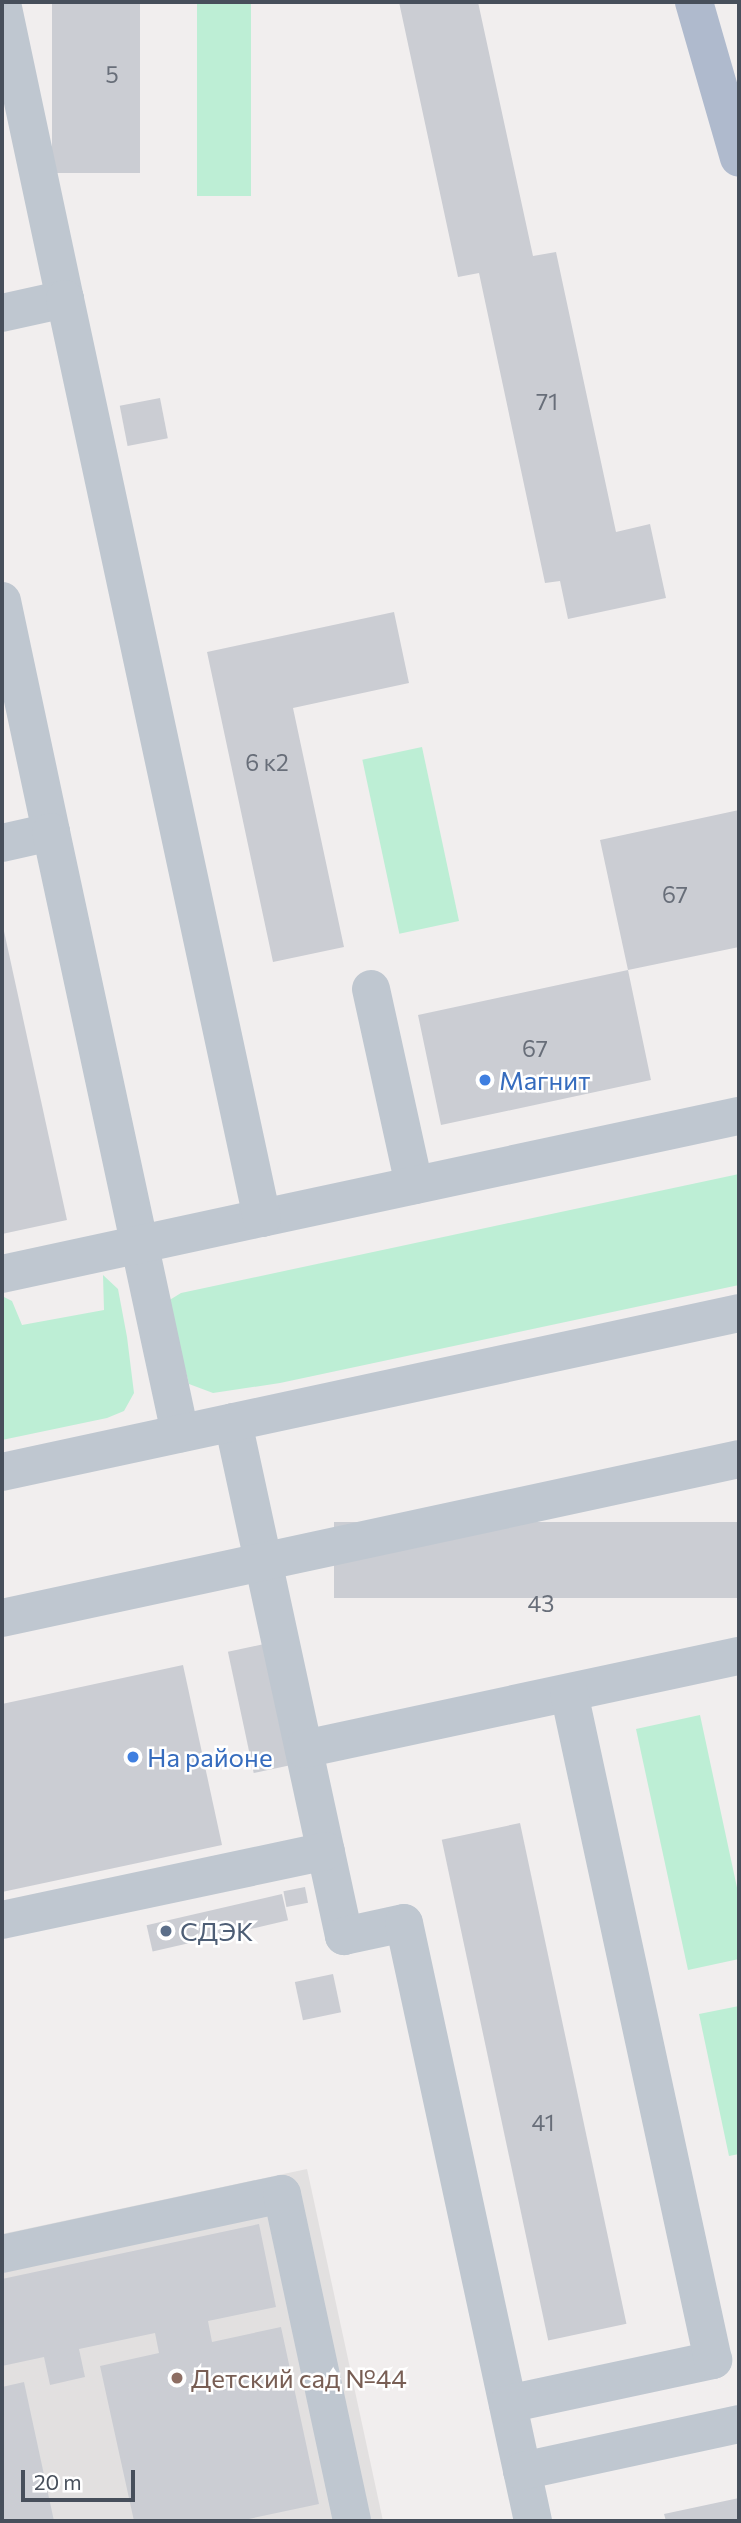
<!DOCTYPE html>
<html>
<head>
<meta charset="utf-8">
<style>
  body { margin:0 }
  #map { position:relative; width:741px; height:2523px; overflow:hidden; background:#f1eeee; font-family:Commissioner,sans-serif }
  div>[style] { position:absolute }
  .education>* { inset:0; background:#e2e0e0 }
  .green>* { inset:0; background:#bdeed5; transform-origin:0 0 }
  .building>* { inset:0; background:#cbcdd3; transform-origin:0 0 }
  .minor>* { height:38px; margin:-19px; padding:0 19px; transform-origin:19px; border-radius:19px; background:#bfc7d0 }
  .major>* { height:38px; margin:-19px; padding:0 19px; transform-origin:19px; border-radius:19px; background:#afbacd }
  .dots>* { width:19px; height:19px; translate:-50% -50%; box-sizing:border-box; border:4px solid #fff; border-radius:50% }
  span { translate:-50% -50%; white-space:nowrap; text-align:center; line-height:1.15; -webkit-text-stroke:5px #fff; paint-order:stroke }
  .number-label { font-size:23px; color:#686e79 }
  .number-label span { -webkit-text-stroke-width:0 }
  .shop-label { font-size:26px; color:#366cbe }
  .left { translate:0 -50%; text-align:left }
  .service-label { font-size:26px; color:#4e5e75 }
  .education-label { font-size:26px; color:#785e54 }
  .frame { position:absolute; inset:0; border:4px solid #474f5b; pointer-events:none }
  .scale { position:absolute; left:21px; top:2470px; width:114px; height:32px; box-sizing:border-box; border:4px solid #474f5b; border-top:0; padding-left:9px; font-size:21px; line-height:24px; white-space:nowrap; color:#474f5b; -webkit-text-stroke:5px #fff; paint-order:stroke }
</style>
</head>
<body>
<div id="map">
  <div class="education">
    <i style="clip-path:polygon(307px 2169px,383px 2521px,2px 2521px,2px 2234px)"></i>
  </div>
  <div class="green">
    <i style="left:197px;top:2px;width:54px;height:194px"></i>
    <i style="left:422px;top:747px;width:178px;height:61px;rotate:78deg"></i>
    <i style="clip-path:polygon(739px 1174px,739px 1285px,280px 1383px,213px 1393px,189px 1384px,168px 1301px,181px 1293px)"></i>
    <i style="clip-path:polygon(103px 1275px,118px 1289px,127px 1337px,134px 1393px,124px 1411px,107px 1418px,2px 1440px,2px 1296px,12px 1301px,22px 1325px,104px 1310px)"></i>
    <i style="clip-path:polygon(700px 1715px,739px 1897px,739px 1959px,688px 1970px,636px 1729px)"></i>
    <i style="clip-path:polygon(739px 2006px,739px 2154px,729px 2156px,699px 2014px)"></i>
  </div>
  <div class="building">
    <i style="left:52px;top:2px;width:88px;height:171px"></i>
    <i style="clip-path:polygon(399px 2px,478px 2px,533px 256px,556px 252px,616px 532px,650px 524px,666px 598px,568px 619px,560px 581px,545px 583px,479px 273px,458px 277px)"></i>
    <i style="left:160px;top:398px;width:41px;height:41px;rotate:79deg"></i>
    <i style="clip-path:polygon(394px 612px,409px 683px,293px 708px,344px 947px,273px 962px,207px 652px)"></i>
    <i style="clip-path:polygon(739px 810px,739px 947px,628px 970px,651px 1080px,441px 1125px,418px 1015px,628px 970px,600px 840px)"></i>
    <i style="clip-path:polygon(2px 922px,67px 1220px,2px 1234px)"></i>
    <i style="left:739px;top:1522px;width:76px;height:405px;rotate:90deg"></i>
    <i style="left:269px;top:1643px;width:124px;height:42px;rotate:78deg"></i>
    <i style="clip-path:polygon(183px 1665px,222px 1845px,2px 1892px,2px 1704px)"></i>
    <i style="left:520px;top:1823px;width:512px;height:80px;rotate:78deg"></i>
    <i style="left:305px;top:1887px;width:16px;height:22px;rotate:79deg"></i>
    <i style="left:282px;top:1894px;width:27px;height:139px;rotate:77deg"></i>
    <i style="left:333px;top:1974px;width:39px;height:39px;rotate:78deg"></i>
    <i style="clip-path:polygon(259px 2224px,276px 2307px,208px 2321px,212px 2342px,281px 2327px,319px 2504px,239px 2521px,134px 2521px,100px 2366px,159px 2353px,155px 2333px,79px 2349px,85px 2377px,50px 2385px,44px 2357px,2px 2366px,2px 2279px)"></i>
    <i style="clip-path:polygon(24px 2382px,54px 2521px,2px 2521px,2px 2387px)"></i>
    <i style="clip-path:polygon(739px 2498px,739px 2521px,666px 2521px,664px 2514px)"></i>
  </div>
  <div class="minor">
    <i style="left:2px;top:3px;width:303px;rotate:78deg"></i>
    <i style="left:65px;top:299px;width:65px;rotate:167.5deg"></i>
    <i style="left:2px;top:601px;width:236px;rotate:78deg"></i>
    <i style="left:2px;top:843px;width:50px;rotate:-12.7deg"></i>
    <i style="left:51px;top:832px;width:615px;rotate:77.89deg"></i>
    <i style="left:371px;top:989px;width:201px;rotate:77.6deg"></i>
    <i style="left:262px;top:1218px;width:488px;rotate:-12.1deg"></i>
    <i style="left:2px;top:1274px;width:266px;rotate:-12.2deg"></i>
    <i style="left:262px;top:1218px;width:940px;rotate:-102.1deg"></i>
    <i style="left:233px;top:1422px;width:526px;rotate:77.81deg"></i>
    <i style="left:344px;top:1936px;width:61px;rotate:-12.2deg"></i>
    <i style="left:404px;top:1923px;width:612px;rotate:77.83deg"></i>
    <i style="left:2px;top:1472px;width:754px;rotate:-12.17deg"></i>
    <i style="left:2px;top:1618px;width:754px;rotate:-12.17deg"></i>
    <i style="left:304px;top:1749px;width:445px;rotate:-12.1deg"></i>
    <i style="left:2px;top:1920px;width:331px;rotate:-12deg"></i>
    <i style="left:2px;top:2254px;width:286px;rotate:-12.1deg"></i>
    <i style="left:282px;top:2194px;width:334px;rotate:77.9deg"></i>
    <i style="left:508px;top:2404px;width:210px;rotate:-12.1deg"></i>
    <i style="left:713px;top:2360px;width:682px;rotate:-102.18deg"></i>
    <i style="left:522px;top:2471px;width:222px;rotate:-12.2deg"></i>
  </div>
  <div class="major">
    <i style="left:694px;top:2px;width:162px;rotate:73.9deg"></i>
  </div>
  <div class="dots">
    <i style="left:485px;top:1080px;background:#3f7fe0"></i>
    <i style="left:133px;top:1757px;background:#3f7fe0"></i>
    <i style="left:166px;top:1931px;background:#5c6f8a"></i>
    <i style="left:177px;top:2378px;background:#8d6e63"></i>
  </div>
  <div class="number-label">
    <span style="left:112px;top:74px">5</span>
    <span style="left:547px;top:401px">71</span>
    <span style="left:267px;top:762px">6 к2</span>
    <span style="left:675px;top:894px">67</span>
    <span style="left:535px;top:1048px">67</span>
    <span style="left:541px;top:1603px">43</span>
    <span style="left:543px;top:2122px">41</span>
  </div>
  <div class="shop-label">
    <span class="left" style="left:499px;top:1080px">Магнит</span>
    <span class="left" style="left:147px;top:1757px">На районе</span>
  </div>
  <div class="service-label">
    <span class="left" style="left:180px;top:1931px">СДЭК</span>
  </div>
  <div class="education-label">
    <span class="left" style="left:191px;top:2378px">Детский сад №44</span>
  </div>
  <div class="frame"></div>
  <div class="scale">20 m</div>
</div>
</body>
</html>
